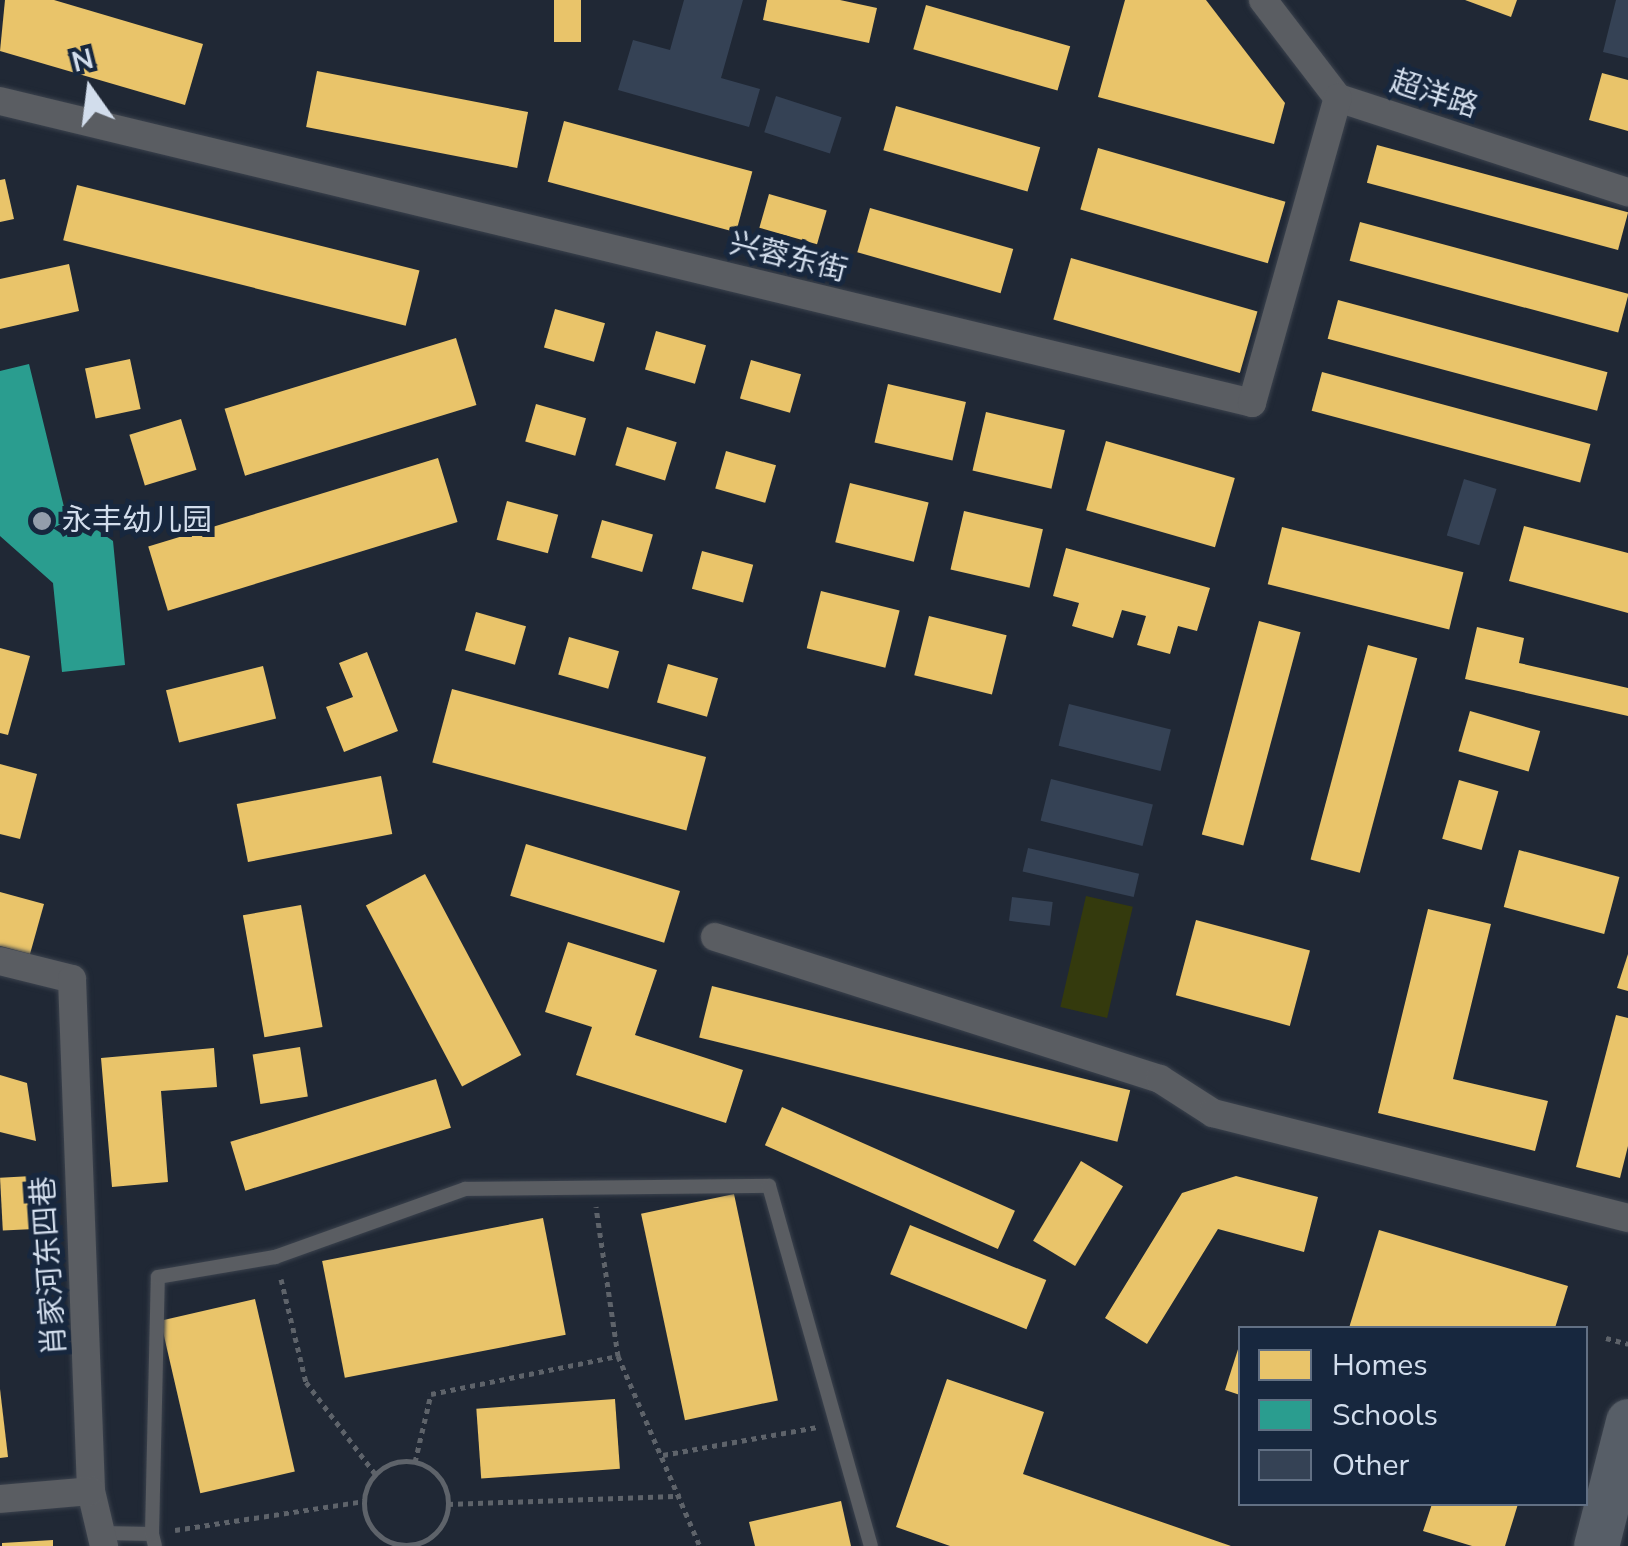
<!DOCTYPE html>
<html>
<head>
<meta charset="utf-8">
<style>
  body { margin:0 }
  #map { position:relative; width:1628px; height:1546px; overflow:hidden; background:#202835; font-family:"Nunito Sans","Noto Sans SC",sans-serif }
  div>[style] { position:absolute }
  .green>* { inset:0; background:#343a0d; transform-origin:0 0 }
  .homes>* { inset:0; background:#e9c46a; transform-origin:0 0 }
  .schools>* { inset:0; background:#2a9d8f }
  .building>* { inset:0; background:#354255; transform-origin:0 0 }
  .path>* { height:5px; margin-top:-2.5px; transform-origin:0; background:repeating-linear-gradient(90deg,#5e636a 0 5px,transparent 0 10px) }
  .path>.ring { margin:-2.5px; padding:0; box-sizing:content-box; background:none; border:5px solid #5e636a; border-radius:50% }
  .roads { filter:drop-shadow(0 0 2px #3b424d) drop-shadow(0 0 2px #3b424d) }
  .service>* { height:14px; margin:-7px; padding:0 7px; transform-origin:7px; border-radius:7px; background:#5a5d62 }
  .minor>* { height:28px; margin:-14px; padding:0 14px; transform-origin:14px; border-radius:14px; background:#5a5d62 }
  .primary>* { height:45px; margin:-22.5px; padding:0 22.5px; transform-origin:22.5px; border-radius:22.5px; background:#575e67 }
  .dots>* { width:28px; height:28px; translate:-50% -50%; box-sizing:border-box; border:5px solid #17273e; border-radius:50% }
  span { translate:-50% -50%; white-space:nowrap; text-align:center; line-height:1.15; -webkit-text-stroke:10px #17273e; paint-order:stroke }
  .street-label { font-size:30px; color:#d2ddec }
  .poi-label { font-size:30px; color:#d2ddec }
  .left { translate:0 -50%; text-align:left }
  .legend { position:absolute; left:1238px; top:1326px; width:350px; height:180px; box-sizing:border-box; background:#17273e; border:2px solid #627084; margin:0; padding:12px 18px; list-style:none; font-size:30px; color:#d2ddec }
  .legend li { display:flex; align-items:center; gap:20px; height:50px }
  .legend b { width:50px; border:2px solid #627084 }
  .north { position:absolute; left:40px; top:40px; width:100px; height:100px; -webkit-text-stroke:8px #17273e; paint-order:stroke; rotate:346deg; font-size:28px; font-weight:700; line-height:40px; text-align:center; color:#d2ddec }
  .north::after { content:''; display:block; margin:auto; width:35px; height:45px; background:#d2ddec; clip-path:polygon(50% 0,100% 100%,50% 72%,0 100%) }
</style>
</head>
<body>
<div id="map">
  <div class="green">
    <i style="left:1086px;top:896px;width:48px;height:114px;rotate:13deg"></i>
  </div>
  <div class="homes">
    <i style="clip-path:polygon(5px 0,54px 0,203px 44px,185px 105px,0 51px)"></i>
    <i style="left:554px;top:0;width:27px;height:42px"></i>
    <i style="clip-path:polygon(767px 0,840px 0,877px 8px,869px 43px,763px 20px)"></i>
    <i style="clip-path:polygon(1125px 0,1206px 0,1285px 103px,1274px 144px,1098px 97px)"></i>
    <i style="clip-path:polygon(1465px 0,1517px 0,1511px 17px)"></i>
    <i style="left:926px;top:5px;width:150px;height:46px;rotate:16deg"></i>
    <i style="left:317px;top:71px;width:215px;height:57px;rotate:11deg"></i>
    <i style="clip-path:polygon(1602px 73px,1628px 80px,1628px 131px,1589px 120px)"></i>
    <i style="left:896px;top:106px;width:150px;height:46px;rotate:16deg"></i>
    <i style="left:564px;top:121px;width:195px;height:63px;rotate:15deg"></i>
    <i style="left:1377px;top:145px;width:260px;height:39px;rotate:15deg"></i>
    <i style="left:1098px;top:148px;width:195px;height:64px;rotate:16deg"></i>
    <i style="clip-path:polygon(5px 179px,14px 219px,0 222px,0 180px)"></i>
    <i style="left:77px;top:185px;width:353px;height:57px;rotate:14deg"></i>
    <i style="left:769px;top:194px;width:60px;height:35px;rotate:16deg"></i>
    <i style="left:870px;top:208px;width:149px;height:46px;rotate:16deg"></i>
    <i style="left:1360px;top:222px;width:278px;height:40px;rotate:15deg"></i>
    <i style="left:1071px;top:258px;width:194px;height:64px;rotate:16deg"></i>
    <i style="clip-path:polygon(69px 264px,79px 311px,0 329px,0 279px)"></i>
    <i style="left:1338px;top:300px;width:279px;height:40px;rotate:15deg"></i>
    <i style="left:555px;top:309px;width:52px;height:40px;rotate:16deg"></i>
    <i style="left:656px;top:331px;width:52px;height:40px;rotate:16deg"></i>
    <i style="left:456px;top:338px;width:70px;height:242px;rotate:73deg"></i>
    <i style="left:130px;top:359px;width:51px;height:46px;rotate:78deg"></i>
    <i style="left:751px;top:360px;width:52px;height:40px;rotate:16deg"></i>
    <i style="left:1322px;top:372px;width:278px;height:40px;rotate:15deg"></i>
    <i style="left:888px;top:384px;width:80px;height:60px;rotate:13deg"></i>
    <i style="left:536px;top:404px;width:52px;height:39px;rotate:16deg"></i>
    <i style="left:986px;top:412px;width:81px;height:60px;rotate:13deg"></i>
    <i style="left:181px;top:419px;width:53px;height:54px;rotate:73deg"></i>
    <i style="left:627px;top:427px;width:52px;height:40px;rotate:17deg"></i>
    <i style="left:1106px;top:441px;width:134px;height:72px;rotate:16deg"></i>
    <i style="left:726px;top:451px;width:52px;height:39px;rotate:16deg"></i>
    <i style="left:438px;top:458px;width:67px;height:303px;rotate:73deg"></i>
    <i style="left:850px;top:483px;width:81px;height:61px;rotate:14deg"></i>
    <i style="left:507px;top:501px;width:53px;height:40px;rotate:15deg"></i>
    <i style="left:964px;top:511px;width:81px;height:60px;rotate:13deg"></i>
    <i style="left:602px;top:520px;width:53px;height:39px;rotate:16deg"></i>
    <i style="clip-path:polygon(1524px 526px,1628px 553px,1628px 613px,1509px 581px)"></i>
    <i style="left:1282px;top:527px;width:187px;height:59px;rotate:14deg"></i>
    <i style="clip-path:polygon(1066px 548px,1210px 588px,1197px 631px,1178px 626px,1170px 654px,1137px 645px,1146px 616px,1122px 610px,1113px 638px,1072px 626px,1079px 603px,1053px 596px)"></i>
    <i style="left:702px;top:551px;width:53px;height:39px;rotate:15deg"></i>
    <i style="left:821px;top:591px;width:81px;height:59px;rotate:14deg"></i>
    <i style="left:476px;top:612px;width:52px;height:40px;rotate:16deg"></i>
    <i style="left:929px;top:616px;width:80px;height:61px;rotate:14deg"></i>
    <i style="left:1259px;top:621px;width:43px;height:221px;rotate:15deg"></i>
    <i style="clip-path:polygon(1477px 627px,1524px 638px,1519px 663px,1628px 688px,1628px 716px,1465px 679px)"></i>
    <i style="left:569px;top:637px;width:52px;height:39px;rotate:16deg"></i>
    <i style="left:1368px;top:645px;width:51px;height:222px;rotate:15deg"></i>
    <i style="clip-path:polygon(0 648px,30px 656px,8px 735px,0 733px)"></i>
    <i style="clip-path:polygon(367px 652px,398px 731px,344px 752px,326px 707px,353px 697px,339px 663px)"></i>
    <i style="left:668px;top:664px;width:52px;height:40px;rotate:16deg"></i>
    <i style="left:263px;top:666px;width:54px;height:100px;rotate:76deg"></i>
    <i style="left:452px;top:689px;width:263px;height:76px;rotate:15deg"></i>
    <i style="left:1470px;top:711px;width:73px;height:42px;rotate:16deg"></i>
    <i style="clip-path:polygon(0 764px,37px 774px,20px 839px,0 834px)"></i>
    <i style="left:381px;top:776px;width:59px;height:147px;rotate:79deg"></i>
    <i style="left:1459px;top:780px;width:41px;height:61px;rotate:16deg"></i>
    <i style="left:526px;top:844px;width:161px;height:54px;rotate:17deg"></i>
    <i style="left:1519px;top:850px;width:104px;height:59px;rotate:15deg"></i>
    <i style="left:425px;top:874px;width:205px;height:67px;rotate:62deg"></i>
    <i style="clip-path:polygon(0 892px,44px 904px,30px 954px,0 946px)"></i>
    <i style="left:301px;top:905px;width:124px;height:59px;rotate:80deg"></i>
    <i style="clip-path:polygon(1428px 909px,1491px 924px,1453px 1079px,1548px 1101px,1535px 1151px,1378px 1113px)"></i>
    <i style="left:1196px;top:920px;width:118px;height:78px;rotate:15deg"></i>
    <i style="clip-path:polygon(568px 942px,657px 970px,635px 1035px,743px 1070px,726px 1123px,576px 1075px,592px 1027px,545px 1012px)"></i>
    <i style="clip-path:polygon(1628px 954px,1628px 991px,1617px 988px)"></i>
    <i style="left:712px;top:986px;width:431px;height:53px;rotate:14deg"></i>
    <i style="clip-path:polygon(1616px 1015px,1628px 1018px,1628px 1146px,1620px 1178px,1576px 1167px)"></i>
    <i style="left:300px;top:1047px;width:50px;height:48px;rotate:81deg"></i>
    <i style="clip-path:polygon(214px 1048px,217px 1087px,161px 1091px,168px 1182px,112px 1187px,101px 1058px)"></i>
    <i style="clip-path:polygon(0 1075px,27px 1083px,36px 1141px,0 1132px)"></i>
    <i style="left:436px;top:1079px;width:51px;height:215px;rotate:73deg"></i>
    <i style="left:782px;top:1107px;width:255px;height:42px;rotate:24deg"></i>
    <i style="left:1081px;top:1161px;width:49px;height:93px;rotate:31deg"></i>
    <i style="left:32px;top:1176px;width:53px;height:32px;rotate:87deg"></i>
    <i style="clip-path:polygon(1236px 1176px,1318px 1197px,1304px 1252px,1218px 1229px,1147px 1344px,1105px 1318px,1182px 1193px)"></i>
    <i style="left:734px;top:1194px;width:211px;height:95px;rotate:78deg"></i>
    <i style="left:543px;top:1218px;width:119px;height:225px;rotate:79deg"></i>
    <i style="left:910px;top:1225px;width:147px;height:53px;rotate:22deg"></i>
    <i style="clip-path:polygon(1379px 1230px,1568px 1286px,1555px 1328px,1349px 1328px)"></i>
    <i style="left:255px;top:1299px;width:177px;height:97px;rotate:77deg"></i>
    <i style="clip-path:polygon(1240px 1343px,1240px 1395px,1225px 1390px)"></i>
    <i style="clip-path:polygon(947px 1379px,1044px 1412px,1023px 1474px,1231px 1546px,950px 1546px,896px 1527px)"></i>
    <i style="clip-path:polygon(0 1389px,8px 1457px,0 1458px)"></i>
    <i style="left:615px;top:1399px;width:70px;height:139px;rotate:86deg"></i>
    <i style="clip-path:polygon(841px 1501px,851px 1546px,755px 1546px,749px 1522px)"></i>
    <i style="clip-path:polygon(1432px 1504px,1518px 1504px,1505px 1546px,1472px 1546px,1423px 1531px)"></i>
    <i style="clip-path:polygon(53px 1540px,53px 1546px,2px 1546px,2px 1543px)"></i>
  </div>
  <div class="schools">
    <i style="clip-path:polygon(29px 364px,64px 507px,113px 541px,125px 665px,62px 672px,53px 583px,0 536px,0 371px)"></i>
  </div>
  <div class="building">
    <i style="clip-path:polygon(684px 0,743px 0,721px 78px,760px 89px,749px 127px,618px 90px,633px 40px,670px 50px)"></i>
    <i style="clip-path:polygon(1616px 0,1628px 0,1628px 58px,1603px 52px)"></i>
    <i style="left:776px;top:96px;width:69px;height:38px;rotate:18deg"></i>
    <i style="left:1464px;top:479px;width:34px;height:59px;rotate:17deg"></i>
    <i style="left:1069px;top:704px;width:105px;height:43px;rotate:14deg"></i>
    <i style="left:1051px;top:779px;width:105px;height:43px;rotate:14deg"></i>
    <i style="left:1028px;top:848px;width:114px;height:24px;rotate:13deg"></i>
    <i style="left:1012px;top:897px;width:41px;height:24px;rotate:7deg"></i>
  </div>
  <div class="path">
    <i style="left:281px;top:1279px;width:106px;rotate:76.4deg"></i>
    <i style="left:306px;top:1382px;width:116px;rotate:53deg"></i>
    <i style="left:1606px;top:1338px;width:23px;rotate:15deg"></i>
    <i style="left:618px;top:1356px;width:207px;rotate:66.7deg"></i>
    <i style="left:663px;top:1455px;width:157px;rotate:-10.3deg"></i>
    <i class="ring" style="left:364px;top:1461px;width:79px;height:79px"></i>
    <i style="left:415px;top:1462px;width:70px;rotate:-76.8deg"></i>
    <i style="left:431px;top:1394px;width:191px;rotate:-11.5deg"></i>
    <i style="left:618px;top:1356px;width:151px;rotate:-98.4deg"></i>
    <i style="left:448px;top:1504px;width:233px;rotate:-2deg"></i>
    <i style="left:175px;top:1530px;width:191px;rotate:-8.7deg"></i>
  </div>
  <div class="roads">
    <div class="service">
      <i style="left:102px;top:1533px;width:50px;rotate:1.1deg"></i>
      <i style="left:152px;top:1534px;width:12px;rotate:76deg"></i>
      <i style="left:152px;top:1534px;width:257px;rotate:-88.7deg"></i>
      <i style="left:158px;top:1277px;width:119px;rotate:-9.7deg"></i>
      <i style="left:275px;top:1257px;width:202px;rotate:-19.7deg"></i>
      <i style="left:465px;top:1189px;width:304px;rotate:-0.6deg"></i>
      <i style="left:769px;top:1186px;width:374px;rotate:74.2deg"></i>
    </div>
    <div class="minor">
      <i style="left:1263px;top:0;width:123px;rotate:52.6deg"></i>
      <i style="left:1338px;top:98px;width:305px;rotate:18deg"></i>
      <i style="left:0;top:101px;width:1288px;rotate:13.56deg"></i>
      <i style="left:1252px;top:403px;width:317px;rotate:-74.3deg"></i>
      <i style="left:715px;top:937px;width:467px;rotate:17.7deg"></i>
      <i style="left:1160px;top:1079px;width:63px;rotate:32.7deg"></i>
      <i style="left:1213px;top:1113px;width:428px;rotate:14.2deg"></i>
      <i style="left:0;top:961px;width:74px;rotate:14deg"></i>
      <i style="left:72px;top:979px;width:512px;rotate:87.87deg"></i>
      <i style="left:91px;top:1491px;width:57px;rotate:76.7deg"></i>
      <i style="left:0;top:1499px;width:91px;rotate:-5deg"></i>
    </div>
    <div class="primary">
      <i style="left:1596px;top:1546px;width:129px;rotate:-75.6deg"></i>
    </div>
  </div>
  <div class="dots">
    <i style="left:42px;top:521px;background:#949eac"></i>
  </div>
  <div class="street-label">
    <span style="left:1434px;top:95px;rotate:18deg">超洋路</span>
    <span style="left:788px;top:258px;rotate:14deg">兴蓉东街</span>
    <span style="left:50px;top:1266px;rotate:-94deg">肖家河东四巷</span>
  </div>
  <div class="poi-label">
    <span class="left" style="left:62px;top:521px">永丰幼儿园</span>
  </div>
  <ul class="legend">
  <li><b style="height:28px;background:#e9c46a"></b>Homes</li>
  <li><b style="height:28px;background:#2a9d8f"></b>Schools</li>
  <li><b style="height:28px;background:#354255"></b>Other</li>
  </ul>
  <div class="north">N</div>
</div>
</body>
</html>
